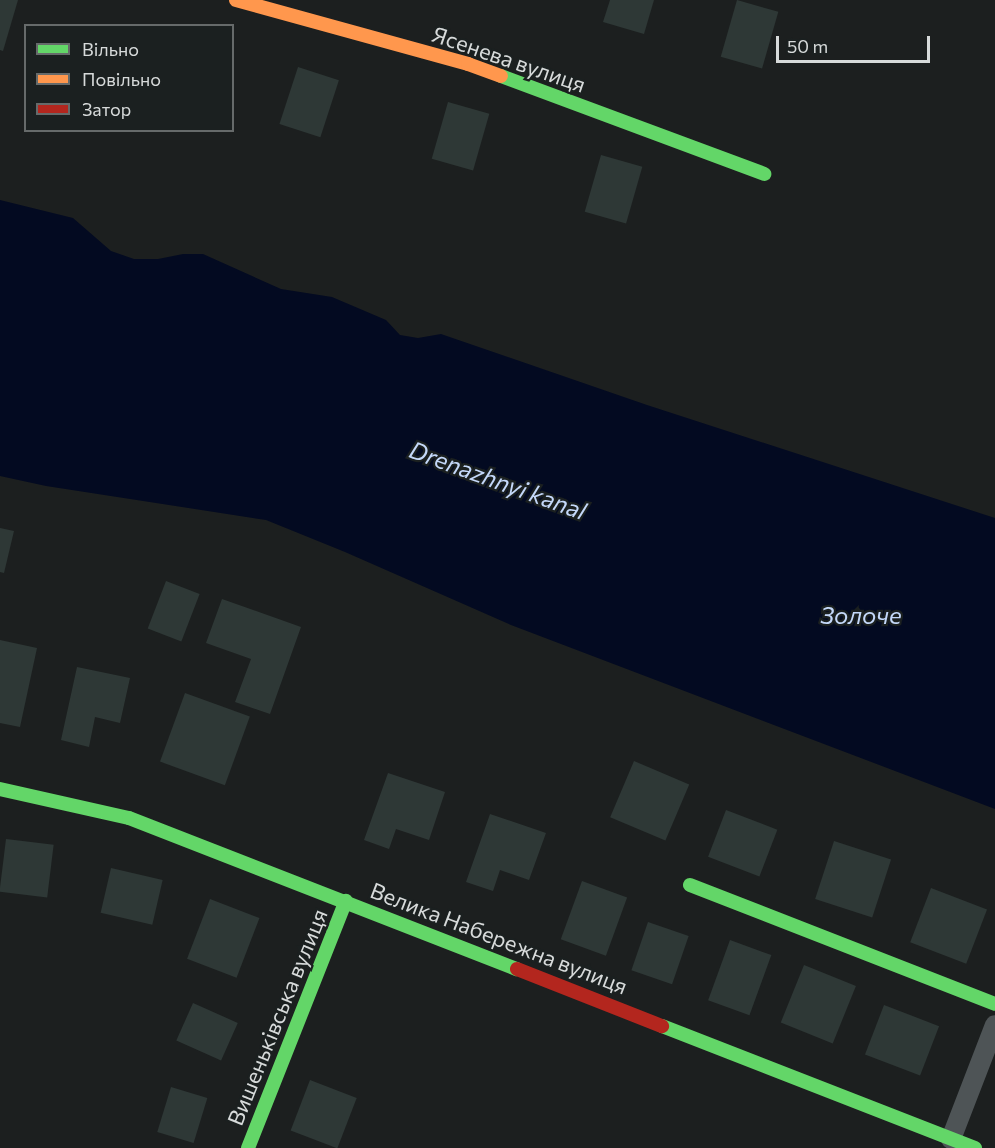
<!DOCTYPE html>
<html>
<head>
<meta charset="utf-8">
<style>
  body { margin:0 }
  #map { position:relative; width:995px; height:1148px; overflow:hidden; background:#1c1f1f; font-family:Commissioner,sans-serif }
  div>[style] { position:absolute }
  .water>* { inset:0; background:#030a21 }
  .building>* { inset:0; background:#2e3836; transform-origin:0 0 }
  .street>* { height:20px; margin:-10px; padding:0 10px; transform-origin:10px; border-radius:10px; background:#4e5456 }
  .fast>* { height:14px; margin:-7px; padding:0 7px; transform-origin:7px; border-radius:7px; background:#63d668 }
  .slow>* { height:14px; margin:-7px; padding:0 7px; transform-origin:7px; border-radius:7px; background:#ff974d }
  .jam>* { height:14px; margin:-7px; padding:0 7px; transform-origin:7px; border-radius:7px; background:#b3261e }
  span { translate:-50% -50%; white-space:nowrap; text-align:center; line-height:1.15; -webkit-text-stroke:4.5px #1b2020; paint-order:stroke }
  .street-label { font-size:22px; color:#d7dada }
  .water-label { font-size:24px; color:#c4d8f9; font-style:italic }
  .legend { position:absolute; left:24px; top:24px; width:210px; height:108px; box-sizing:border-box; background:#1b2020; border:2px solid #666a6a; margin:0; padding:8px 10px; list-style:none; font-size:18px; color:#d7dada }
  .legend li { display:flex; align-items:center; gap:12px; height:30px }
  .legend b { width:30px; border:2px solid #666a6a }
  .scale { position:absolute; left:776px; top:36px; width:154px; height:27px; box-sizing:border-box; border:3px solid #d7dada; border-top:0; padding-left:8px; font-size:18px; line-height:21px; white-space:nowrap; color:#d7dada; -webkit-text-stroke:4px #1b2020; paint-order:stroke }
</style>
</head>
<body>
<div id="map">
  <div class="water">
    <i style="clip-path:polygon(0 200px,73px 218px,111px 251px,134px 259px,158px 259px,183px 254px,203px 254px,281px 289px,332px 297px,386px 320px,400px 335px,418px 338px,441px 334px,647px 405px,995px 518px,995px 809px,511px 625px,345px 552px,266px 520px,46px 486px,0 476px)"></i>
  </div>
  <div class="building">
    <i style="clip-path:polygon(0 0,18px 0,3px 51px,0 50px)"></i>
    <i style="clip-path:polygon(610px 0,654px 0,644px 34px,603px 22px)"></i>
    <i style="left:737px;top:0;width:43px;height:59px;rotate:16deg"></i>
    <i style="left:298px;top:67px;width:43px;height:60px;rotate:18deg"></i>
    <i style="left:448px;top:102px;width:43px;height:59px;rotate:16deg"></i>
    <i style="left:601px;top:155px;width:43px;height:59px;rotate:16deg"></i>
    <i style="clip-path:polygon(0 528px,14px 531px,4px 573px,0 572px)"></i>
    <i style="left:166px;top:581px;width:36px;height:51px;rotate:21deg"></i>
    <i style="clip-path:polygon(222px 599px,301px 627px,270px 714px,235px 702px,251px 659px,206px 643px)"></i>
    <i style="clip-path:polygon(0 640px,37px 648px,20px 727px,0 723px)"></i>
    <i style="clip-path:polygon(77px 667px,130px 678px,120px 723px,95px 717px,89px 747px,61px 740px)"></i>
    <i style="left:185px;top:693px;width:69px;height:73px;rotate:20deg"></i>
    <i style="left:634px;top:761px;width:60px;height:61px;rotate:23deg"></i>
    <i style="clip-path:polygon(388px 773px,445px 792px,429px 840px,396px 829px,389px 849px,364px 840px)"></i>
    <i style="left:726px;top:810px;width:55px;height:50px;rotate:21deg"></i>
    <i style="clip-path:polygon(490px 814px,546px 833px,529px 880px,500px 870px,493px 891px,466px 882px)"></i>
    <i style="left:6px;top:839px;width:48px;height:53px;rotate:7deg"></i>
    <i style="left:834px;top:841px;width:60px;height:61px;rotate:18deg"></i>
    <i style="left:111px;top:868px;width:53px;height:46px;rotate:13deg"></i>
    <i style="left:582px;top:881px;width:48px;height:62px;rotate:20deg"></i>
    <i style="left:931px;top:888px;width:60px;height:58px;rotate:21deg"></i>
    <i style="left:210px;top:899px;width:53px;height:64px;rotate:21deg"></i>
    <i style="left:648px;top:922px;width:43px;height:51px;rotate:19deg"></i>
    <i style="left:730px;top:940px;width:44px;height:64px;rotate:20deg"></i>
    <i style="left:804px;top:965px;width:56px;height:62px;rotate:22deg"></i>
    <i style="left:193px;top:1003px;width:49px;height:41px;rotate:24deg"></i>
    <i style="left:884px;top:1005px;width:59px;height:53px;rotate:21deg"></i>
    <i style="left:310px;top:1080px;width:50px;height:54px;rotate:21deg"></i>
    <i style="left:171px;top:1087px;width:38px;height:47px;rotate:17deg"></i>
  </div>
  <div class="street">
    <i style="left:951px;top:1139px;width:122px;rotate:-68.9deg"></i>
  </div>
  <div class="fast">
    <i style="left:501px;top:76px;width:281px;rotate:20.4deg"></i>
    <i style="left:0;top:789px;width:132px;rotate:12.7deg"></i>
    <i style="left:129px;top:818px;width:416px;rotate:21.3deg"></i>
    <i style="left:690px;top:885px;width:327px;rotate:21.3deg"></i>
    <i style="left:662px;top:1026px;width:336px;rotate:21.3deg"></i>
    <i style="left:248px;top:1148px;width:266px;rotate:-68.4deg"></i>
  </div>
  <div class="slow">
    <i style="left:236px;top:0;width:241px;rotate:15.4deg"></i>
    <i style="left:468px;top:64px;width:35px;rotate:20deg"></i>
  </div>
  <div class="jam">
    <i style="left:517px;top:969px;width:156px;rotate:21.5deg"></i>
  </div>
  <div class="street-label">
    <span style="left:509px;top:59px;rotate:19deg">Ясенева вулиця</span>
    <span style="left:499px;top:938px;rotate:21deg">Велика Набережна вулиця</span>
    <span style="left:277px;top:1017px;rotate:-68deg">Вишеньківська вулиця</span>
  </div>
  <div class="water-label">
    <span style="left:498px;top:480px;rotate:20deg">Drenazhnyi kanal</span>
    <span style="left:861px;top:615px">Золоче</span>
  </div>
  <ul class="legend">
  <li><b style="height:8px;background:#63d668"></b>Вільно</li>
  <li><b style="height:8px;background:#ff974d"></b>Повільно</li>
  <li><b style="height:8px;background:#b3261e"></b>Затор</li>
  </ul>
  <div class="scale">50 m</div>
</div>
</body>
</html>
